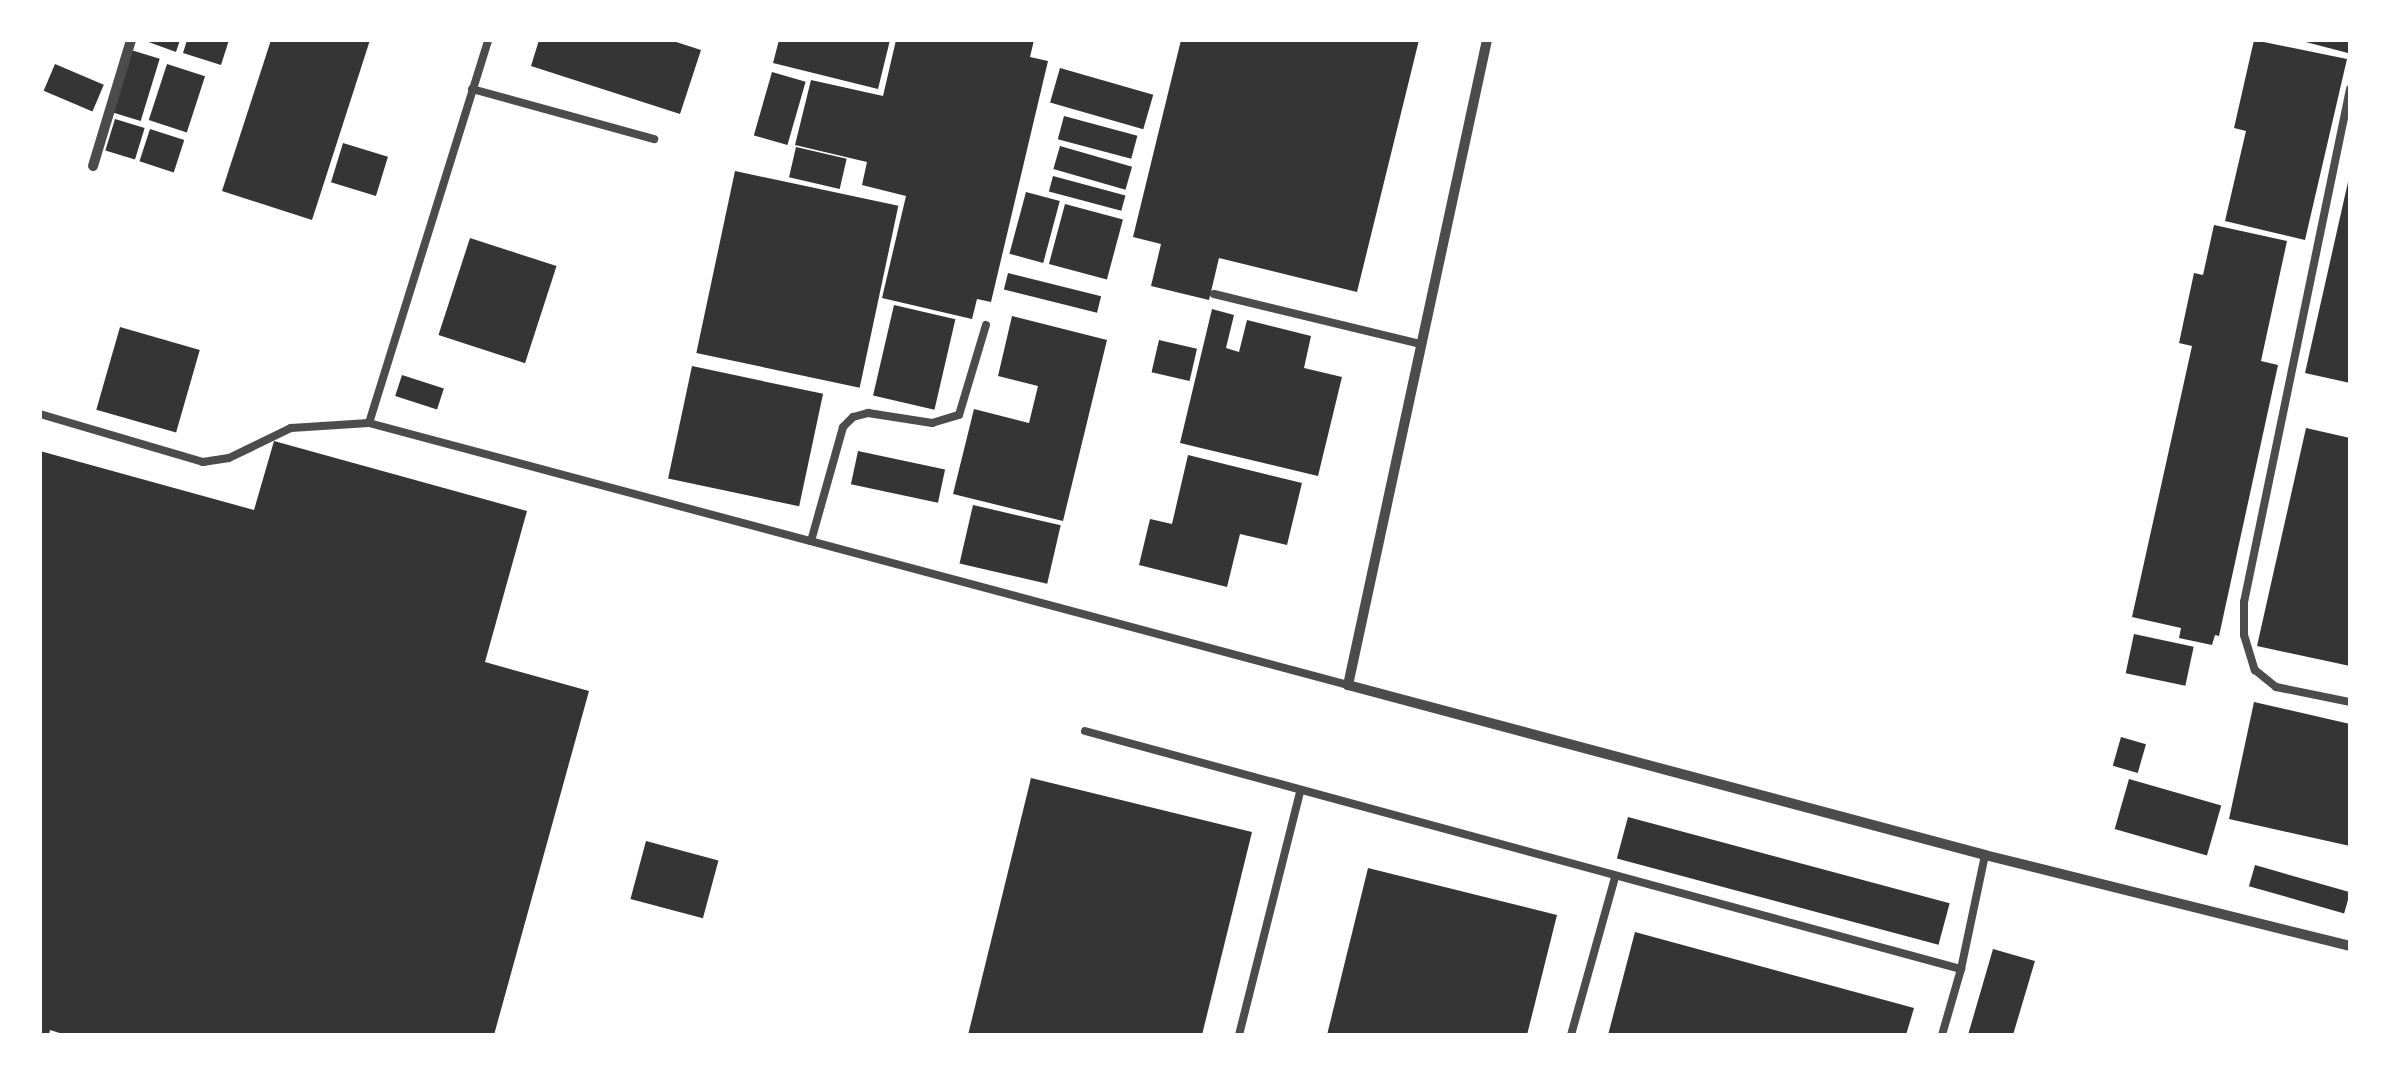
<!DOCTYPE html>
<html>
<head>
<meta charset="utf-8">
<style>
  body { margin:0 }
  #map { position:relative; width:2390px; height:1075px; overflow:hidden; background:#fff; font-family:Arial,sans-serif }
  div>[style] { position:absolute }
  .building>* { inset:0; background:#353535; transform-origin:0 0 }
  .service>* { height:8px; margin:-4px; padding:0 4px; transform-origin:4px; border-radius:4px; background:#4c4c4c }
  .minor>* { height:10px; margin:-5px; padding:0 5px; transform-origin:5px; border-radius:5px; background:#4c4c4c }
  span { translate:-50% -50%; white-space:nowrap; text-align:center; line-height:1.15; -webkit-text-stroke:9px #fff; paint-order:stroke }
  .frame { position:absolute; inset:0; border:42px solid #fff; pointer-events:none }
</style>
</head>
<body>
<div id="map">
  <div class="building">
    <i style="clip-path:polygon(143px 40px,180px 40px,176px 52px)"></i>
    <i style="clip-path:polygon(187px 40px,229px 40px,221px 65px,183px 53px)"></i>
    <i style="clip-path:polygon(271px 40px,370px 40px,312px 220px,222px 191px)"></i>
    <i style="clip-path:polygon(539px 40px,670px 40px,701px 50px,680px 114px,531px 66px)"></i>
    <i style="clip-path:polygon(779px 40px,890px 40px,878px 89px,773px 63px)"></i>
    <i style="clip-path:polygon(896px 40px,1034px 40px,1030px 57px,1048px 61px,991px 302px,977px 299px,972px 319px,882px 298px,906px 196px,862px 185px,867px 162px,795px 145px,811px 80px,883px 96px)"></i>
    <i style="clip-path:polygon(1181px 40px,1419px 40px,1357px 292px,1219px 258px,1209px 300px,1151px 286px,1161px 244px,1133px 237px)"></i>
    <i style="clip-path:polygon(2254px 40px,2347px 59px,2305px 240px,2225px 221px,2246px 131px,2234px 128px)"></i>
    <i style="clip-path:polygon(2298px 40px,2350px 40px,2350px 45px,2348px 53px)"></i>
    <i style="left:131px;top:50px;width:30px;height:65px;rotate:17deg"></i>
    <i style="left:55px;top:64px;width:53px;height:29px;rotate:23deg"></i>
    <i style="left:167px;top:64px;width:40px;height:59px;rotate:18deg"></i>
    <i style="left:1060px;top:68px;width:97px;height:36px;rotate:16deg"></i>
    <i style="left:772px;top:72px;width:35px;height:66px;rotate:16deg"></i>
    <i style="left:1064px;top:116px;width:76px;height:24px;rotate:15deg"></i>
    <i style="left:115px;top:119px;width:31px;height:33px;rotate:17deg"></i>
    <i style="left:150px;top:129px;width:36px;height:34px;rotate:18deg"></i>
    <i style="left:343px;top:143px;width:47px;height:41px;rotate:17deg"></i>
    <i style="left:1060px;top:146px;width:75px;height:24px;rotate:16deg"></i>
    <i style="left:796px;top:147px;width:52px;height:31px;rotate:13deg"></i>
    <i style="left:735px;top:171px;width:167px;height:186px;rotate:12deg"></i>
    <i style="left:1053px;top:176px;width:75px;height:16px;rotate:15deg"></i>
    <i style="clip-path:polygon(2348px 182px,2350px 183px,2350px 383px,2305px 373px)"></i>
    <i style="left:1026px;top:192px;width:35px;height:64px;rotate:15deg"></i>
    <i style="left:1065px;top:204px;width:60px;height:62px;rotate:15deg"></i>
    <i style="clip-path:polygon(2214px 225px,2287px 241px,2261px 361px,2278px 365px,2219px 636px,2215px 635px,2212px 645px,2179px 638px,2181px 628px,2132px 617px,2192px 346px,2179px 343px,2194px 273px,2203px 275px)"></i>
    <i style="left:470px;top:238px;width:91px;height:102px;rotate:18deg"></i>
    <i style="left:1008px;top:273px;width:96px;height:17px;rotate:14deg"></i>
    <i style="left:894px;top:305px;width:63px;height:93px;rotate:13deg"></i>
    <i style="clip-path:polygon(1212px 309px,1234px 315px,1226px 348px,1239px 352px,1247px 320px,1311px 336px,1304px 368px,1342px 377px,1318px 476px,1180px 443px)"></i>
    <i style="clip-path:polygon(1012px 316px,1107px 340px,1063px 521px,953px 494px,974px 409px,1029px 423px,1038px 386px,998px 376px)"></i>
    <i style="left:120px;top:327px;width:83px;height:86px;rotate:16deg"></i>
    <i style="left:1159px;top:340px;width:39px;height:33px;rotate:13deg"></i>
    <i style="left:692px;top:366px;width:134px;height:115px;rotate:12deg"></i>
    <i style="left:402px;top:375px;width:44px;height:22px;rotate:18deg"></i>
    <i style="clip-path:polygon(2306px 428px,2350px 438px,2350px 666px,2257px 646px)"></i>
    <i style="clip-path:polygon(274px 441px,527px 511px,485px 662px,589px 691px,494px 1035px,66px 1035px,50px 1030px,49px 1035px,40px 1035px,40px 451px,254px 510px)"></i>
    <i style="left:858px;top:451px;width:89px;height:34px;rotate:12deg"></i>
    <i style="clip-path:polygon(1188px 455px,1302px 483px,1287px 545px,1240px 534px,1227px 587px,1139px 565px,1150px 519px,1172px 524px)"></i>
    <i style="left:973px;top:505px;width:90px;height:60px;rotate:13deg"></i>
    <i style="left:2134px;top:634px;width:61px;height:40px;rotate:12deg"></i>
    <i style="clip-path:polygon(2254px 702px,2350px 724px,2350px 846px,2229px 819px)"></i>
    <i style="left:2121px;top:737px;width:26px;height:30px;rotate:16deg"></i>
    <i style="clip-path:polygon(1031px 778px,1252px 832px,1202px 1035px,968px 1035px)"></i>
    <i style="left:2129px;top:779px;width:96px;height:52px;rotate:16deg"></i>
    <i style="left:1628px;top:817px;width:333px;height:43px;rotate:15deg"></i>
    <i style="left:646px;top:841px;width:75px;height:60px;rotate:15deg"></i>
    <i style="left:2255px;top:865px;width:99px;height:22px;rotate:16deg"></i>
    <i style="clip-path:polygon(1368px 868px,1557px 915px,1527px 1035px,1327px 1035px)"></i>
    <i style="clip-path:polygon(1635px 932px,1914px 1008px,1906px 1035px,1608px 1035px)"></i>
    <i style="clip-path:polygon(1993px 949px,2035px 961px,2013px 1035px,1968px 1035px)"></i>
  </div>
  <div class="service">
    <i style="left:472px;top:89px;width:189px;rotate:15.4deg"></i>
    <i style="left:2350px;top:89px;width:524px;rotate:101.67deg"></i>
    <i style="left:2244px;top:602px;width:33px;rotate:90deg"></i>
    <i style="left:2244px;top:635px;width:37px;rotate:73deg"></i>
    <i style="left:2255px;top:670px;width:27px;rotate:39deg"></i>
    <i style="left:2276px;top:687px;width:76px;rotate:11.5deg"></i>
    <i style="left:1214px;top:294px;width:213px;rotate:13.6deg"></i>
    <i style="left:40px;top:414px;width:170px;rotate:16.4deg"></i>
    <i style="left:203px;top:462px;width:26px;rotate:-9deg"></i>
    <i style="left:229px;top:458px;width:69px;rotate:-25.8deg"></i>
    <i style="left:291px;top:428px;width:78px;rotate:-3.7deg"></i>
    <i style="left:369px;top:423px;width:1013px;rotate:14.98deg"></i>
    <i style="left:369px;top:423px;width:401px;rotate:-72.7deg"></i>
    <i style="left:811px;top:541px;width:118px;rotate:-74.3deg"></i>
    <i style="left:843px;top:427px;width:14px;rotate:-45deg"></i>
    <i style="left:853px;top:417px;width:16px;rotate:-15deg"></i>
    <i style="left:868px;top:413px;width:65px;rotate:8.9deg"></i>
    <i style="left:932px;top:423px;width:28px;rotate:-17deg"></i>
    <i style="left:959px;top:415px;width:94px;rotate:-73.3deg"></i>
    <i style="left:1085px;top:731px;width:908px;rotate:15.2deg"></i>
    <i style="left:1961px;top:969px;width:116px;rotate:-78.1deg"></i>
    <i style="left:1239px;top:1035px;width:250px;rotate:-75.9deg"></i>
    <i style="left:1571px;top:1035px;width:164px;rotate:-74.4deg"></i>
    <i style="left:1942px;top:1035px;width:69px;rotate:-73.9deg"></i>
  </div>
  <div class="minor">
    <i style="left:1487px;top:40px;width:660px;rotate:102.16deg"></i>
    <i style="left:1348px;top:685px;width:659px;rotate:14.94deg"></i>
    <i style="left:1985px;top:855px;width:376px;rotate:14deg"></i>
    <i style="left:93px;top:166px;width:132px;rotate:-73.2deg"></i>
  </div>
  <div class="frame"></div>
</div>
</body>
</html>
